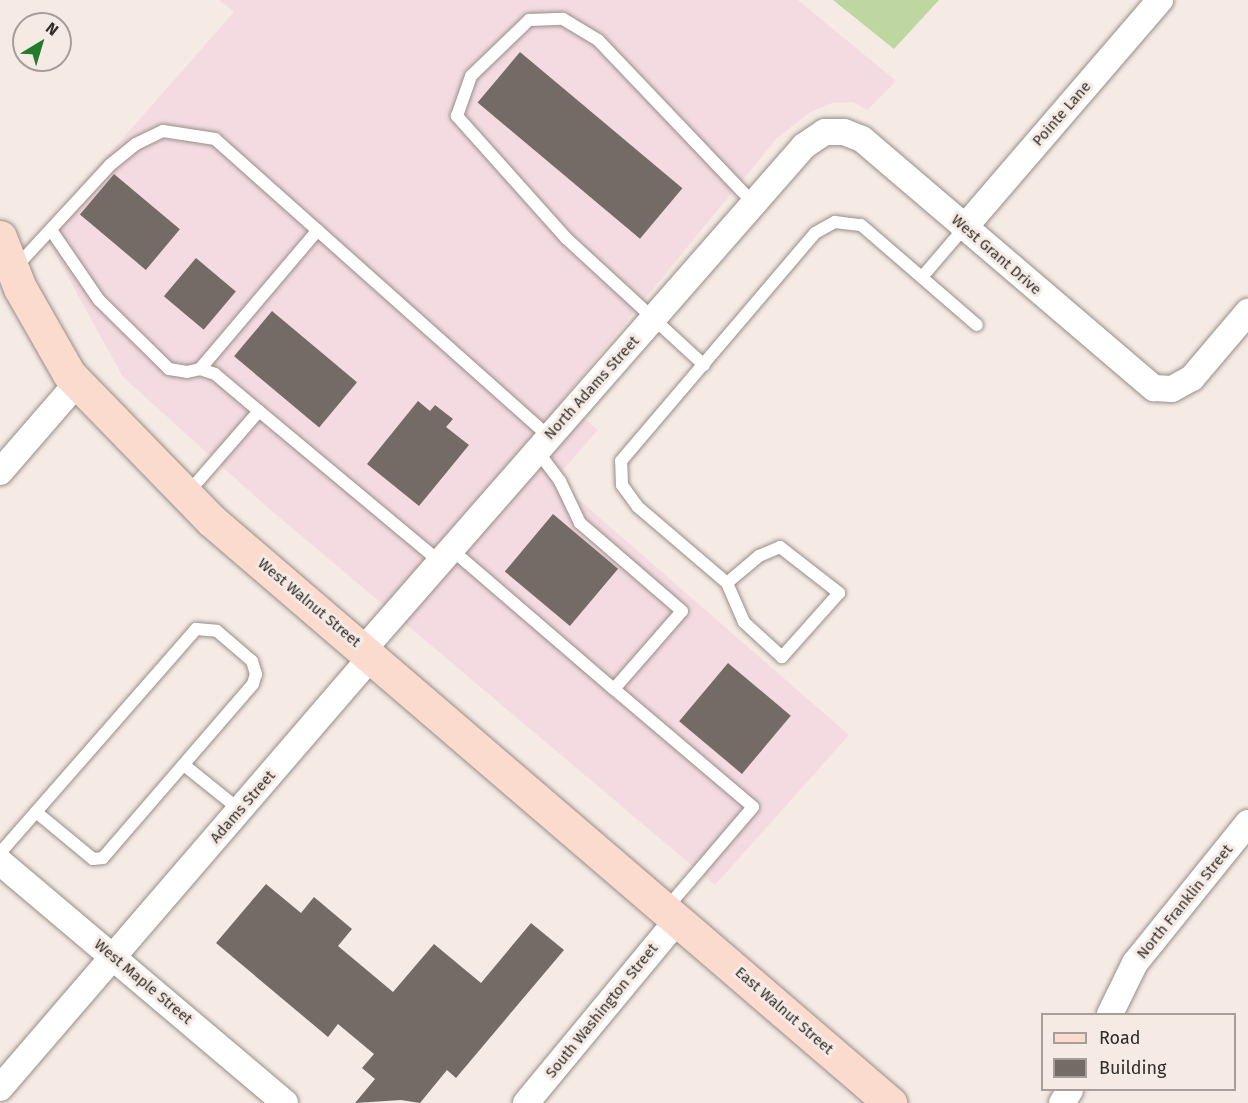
<!DOCTYPE html>
<html>
<head>
<meta charset="utf-8">
<style>
  body { margin:0 }
  #map { position:relative; width:1248px; height:1103px; overflow:hidden; background:#f5eae4; font-family:"Fira Sans",sans-serif }
  div>[style] { position:absolute }
  .commercial>* { inset:0; background:#f4dbe2 }
  .green>* { inset:0; background:#bed7a0 }
  .building>* { inset:0; background:#746b66; transform-origin:0 0 }
  .roads { filter:drop-shadow(0 0 2px #988e88) drop-shadow(0 0 2px #988e88) }
  .service>* { height:12px; margin:-6px; padding:0 6px; transform-origin:6px; border-radius:6px; background:#fff }
  .minor>* { height:26px; margin:-13px; padding:0 13px; transform-origin:13px; border-radius:13px; background:#fff }
  .secondary>* { height:33px; margin:-16.5px; padding:0 16.5px; transform-origin:16.5px; border-radius:16.5px; background:#fbdbce }
  span { translate:-50% -50%; white-space:nowrap; text-align:center; line-height:1.15; -webkit-text-stroke:6px #f5eae4; paint-order:stroke }
  .street-label { font-size:15px; color:#312d2a }
  .legend { position:absolute; left:1041px; top:1013px; width:195px; height:78px; box-sizing:border-box; background:#f5eae4; border:2px solid #a79e9a; margin:0; padding:8px 10px; list-style:none; font-size:18px; color:#312d2a }
  .legend li { display:flex; align-items:center; gap:12px; height:30px }
  .legend b { width:30px; border:2px solid #a79e9a }
  .north { position:absolute; left:12px; top:12px; width:60px; height:60px; box-sizing:border-box; background:#f5eae4; border:2px solid #a79e9a; border-radius:50%; rotate:38deg; font-size:16px; font-weight:700; line-height:24px; text-align:center; color:#312d2a }
  .north::after { content:''; display:block; margin:auto; width:21px; height:27px; background:#237c2a; clip-path:polygon(50% 0,100% 100%,50% 72%,0 100%) }
</style>
</head>
<body>
<div id="map">
  <div class="commercial">
    <i style="clip-path:polygon(219px 0,798px 0,896px 81px,867px 110px,853px 102px,832px 103px,809px 113px,776px 139px,562px 400px,598px 430px,555px 479px,849px 735px,715px 885px,266px 506px,123px 377px,42px 230px,234px 12px)"></i>
  </div>
  <div class="green">
    <i style="clip-path:polygon(833px 0,939px 0,894px 49px)"></i>
  </div>
  <div class="building">
    <i style="left:520px;top:52px;width:212px;height:66px;rotate:40deg"></i>
    <i style="left:114px;top:174px;width:86px;height:53px;rotate:40deg"></i>
    <i style="left:196px;top:258px;width:52px;height:50px;rotate:40deg"></i>
    <i style="left:272px;top:311px;width:111px;height:59px;rotate:40deg"></i>
    <i style="clip-path:polygon(418px 401px,430px 411px,435px 405px,453px 419px,446px 427px,469px 445px,419px 506px,367px 464px)"></i>
    <i style="left:553px;top:514px;width:85px;height:75px;rotate:40deg"></i>
    <i style="left:728px;top:663px;width:82px;height:76px;rotate:40deg"></i>
    <i style="clip-path:polygon(266px 884px,301px 913px,314px 897px,352px 929px,338px 946px,393px 992px,434px 944px,481px 983px,531px 923px,564px 950px,456px 1078px,447px 1070px,420px 1103px,401px 1100px,355px 1103px,375px 1079px,362px 1068px,374px 1054px,338px 1024px,328px 1037px,216px 943px)"></i>
  </div>
  <div class="roads">
    <div class="service">
      <i style="left:51px;top:230px;width:85px;rotate:55.6deg"></i>
      <i style="left:99px;top:300px;width:98px;rotate:44.6deg"></i>
      <i style="left:169px;top:369px;width:18px;rotate:9deg"></i>
      <i style="left:187px;top:372px;width:13px;rotate:-13deg"></i>
      <i style="left:200px;top:369px;width:16px;rotate:18deg"></i>
      <i style="left:215px;top:374px;width:57px;rotate:40.1deg"></i>
      <i style="left:15px;top:268px;width:140px;rotate:-47.3deg"></i>
      <i style="left:110px;top:165px;width:33px;rotate:-39deg"></i>
      <i style="left:136px;top:144px;width:30px;rotate:-26deg"></i>
      <i style="left:163px;top:131px;width:53px;rotate:8.7deg"></i>
      <i style="left:215px;top:139px;width:448px;rotate:41.7deg"></i>
      <i style="left:922px;top:277px;width:65px;rotate:-49.4deg"></i>
      <i style="left:704px;top:365px;width:188px;rotate:-137.4deg"></i>
      <i style="left:566px;top:238px;width:164px;rotate:-131.8deg"></i>
      <i style="left:457px;top:116px;width:42px;rotate:-70.7deg"></i>
      <i style="left:471px;top:76px;width:81px;rotate:-44deg"></i>
      <i style="left:529px;top:20px;width:34px;rotate:-2deg"></i>
      <i style="left:563px;top:19px;width:41px;rotate:31deg"></i>
      <i style="left:598px;top:40px;width:226px;rotate:46.4deg"></i>
      <i style="left:200px;top:369px;width:182px;rotate:-49.7deg"></i>
      <i style="left:186px;top:495px;width:111px;rotate:-49deg"></i>
      <i style="left:259px;top:411px;width:236px;rotate:39.8deg"></i>
      <i style="left:451px;top:549px;width:215px;rotate:40.7deg"></i>
      <i style="left:614px;top:689px;width:103px;rotate:-48.9deg"></i>
      <i style="left:682px;top:611px;width:135px;rotate:-139.2deg"></i>
      <i style="left:580px;top:523px;width:47px;rotate:-115.5deg"></i>
      <i style="left:560px;top:481px;width:38px;rotate:-127deg"></i>
      <i style="left:727px;top:583px;width:42px;rotate:-40.2deg"></i>
      <i style="left:759px;top:556px;width:23px;rotate:-23deg"></i>
      <i style="left:780px;top:547px;width:75px;rotate:37.9deg"></i>
      <i style="left:839px;top:593px;width:86px;rotate:131.7deg"></i>
      <i style="left:782px;top:657px;width:52px;rotate:-137.4deg"></i>
      <i style="left:744px;top:622px;width:43px;rotate:-113.6deg"></i>
      <i style="left:727px;top:583px;width:117px;rotate:-139.5deg"></i>
      <i style="left:638px;top:507px;width:27px;rotate:-126deg"></i>
      <i style="left:622px;top:485px;width:24px;rotate:-92deg"></i>
      <i style="left:621px;top:461px;width:299px;rotate:-49.6deg"></i>
      <i style="left:815px;top:233px;width:23px;rotate:-29deg"></i>
      <i style="left:835px;top:222px;width:26px;rotate:7deg"></i>
      <i style="left:861px;top:225px;width:153px;rotate:40.8deg"></i>
      <i style="left:614px;top:689px;width:182px;rotate:40.3deg"></i>
      <i style="left:753px;top:807px;width:134px;rotate:130.5deg"></i>
      <i style="left:184px;top:765px;width:72px;rotate:38.8deg"></i>
      <i style="left:0;top:853px;width:298px;rotate:-48.8deg"></i>
      <i style="left:196px;top:629px;width:21px;rotate:5deg"></i>
      <i style="left:217px;top:631px;width:46px;rotate:40.6deg"></i>
      <i style="left:252px;top:661px;width:14px;rotate:73deg"></i>
      <i style="left:256px;top:674px;width:10px;rotate:107deg"></i>
      <i style="left:253px;top:684px;width:230px;rotate:130.8deg"></i>
      <i style="left:103px;top:858px;width:10px;rotate:174deg"></i>
      <i style="left:93px;top:859px;width:74px;rotate:-140.5deg"></i>
    </div>
    <div class="minor">
      <i style="left:964px;top:228px;width:301px;rotate:-49.3deg"></i>
      <i style="left:0;top:472px;width:118px;rotate:-49.1deg"></i>
      <i style="left:364px;top:649px;width:668px;rotate:-48.82deg"></i>
      <i style="left:804px;top:146px;width:25px;rotate:-34deg"></i>
      <i style="left:825px;top:132px;width:19px"></i>
      <i style="left:844px;top:132px;width:19px;rotate:21deg"></i>
      <i style="left:862px;top:139px;width:384px;rotate:40.5deg"></i>
      <i style="left:1154px;top:388px;width:18px;rotate:3deg"></i>
      <i style="left:1172px;top:389px;width:23px;rotate:-29deg"></i>
      <i style="left:1192px;top:378px;width:87px;rotate:-49.7deg"></i>
      <i style="left:0;top:862px;width:373px;rotate:40.2deg"></i>
      <i style="left:1110px;top:1014px;width:57px;rotate:-63.9deg"></i>
      <i style="left:1135px;top:963px;width:180px;rotate:-51.1deg"></i>
      <i style="left:0;top:1088px;width:570px;rotate:-49.27deg"></i>
      <i style="left:526px;top:1103px;width:239px;rotate:-50.4deg"></i>
      <i style="left:1062px;top:1103px;width:15px;rotate:-58deg"></i>
    </div>
    <div class="secondary">
      <i style="left:0;top:237px;width:55px;rotate:68.6deg"></i>
      <i style="left:20px;top:288px;width:99px;rotate:60.3deg"></i>
      <i style="left:69px;top:374px;width:205px;rotate:45.8deg"></i>
      <i style="left:212px;top:521px;width:894px;rotate:40.64deg"></i>
    </div>
  </div>
  <div class="street-label">
    <span style="left:1062px;top:114px;rotate:-49deg">Pointe Lane</span>
    <span style="left:996px;top:255px;rotate:41deg">West Grant Drive</span>
    <span style="left:592px;top:388px;rotate:-48deg">North Adams Street</span>
    <span style="left:309px;top:603px;rotate:40deg">West Walnut Street</span>
    <span style="left:243px;top:807px;rotate:-49deg">Adams Street</span>
    <span style="left:1185px;top:902px;rotate:-51deg">North Franklin Street</span>
    <span style="left:143px;top:982px;rotate:40deg">West Maple Street</span>
    <span style="left:602px;top:1011px;rotate:-51deg">South Washington Street</span>
    <span style="left:784px;top:1011px;rotate:41deg">East Walnut Street</span>
  </div>
  <ul class="legend">
  <li><b style="height:8px;background:#fbdbce"></b>Road</li>
  <li><b style="height:16px;background:#746b66"></b>Building</li>
  </ul>
  <div class="north">N</div>
</div>
</body>
</html>
